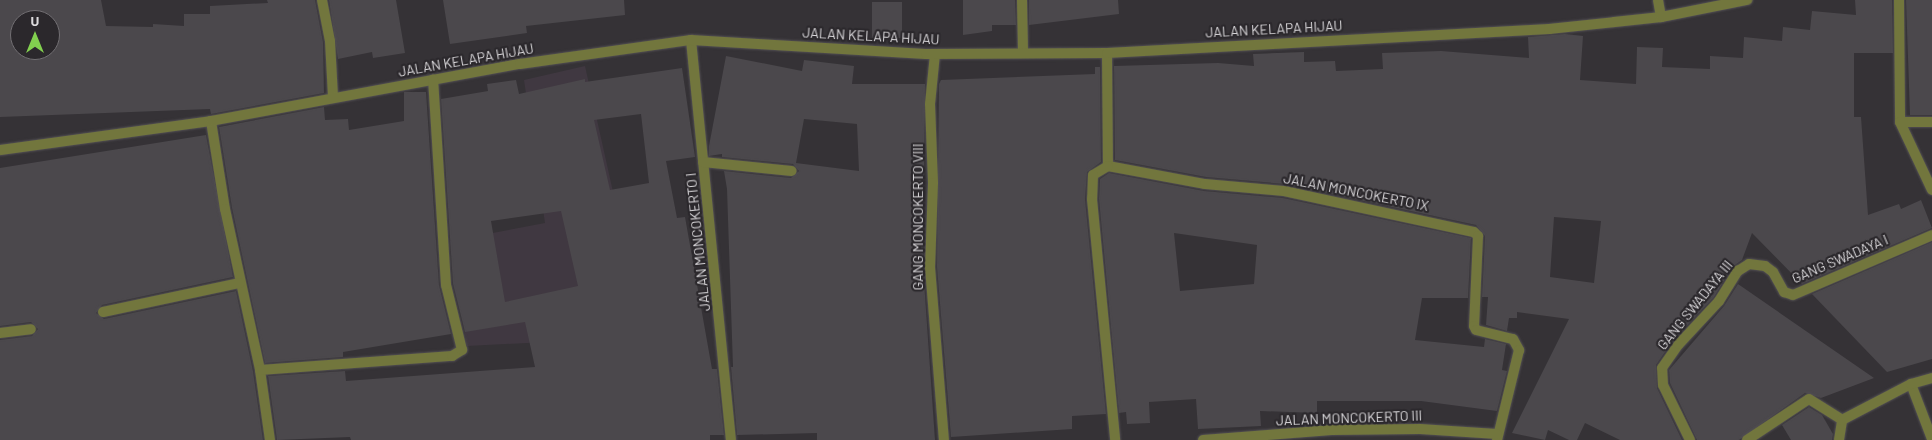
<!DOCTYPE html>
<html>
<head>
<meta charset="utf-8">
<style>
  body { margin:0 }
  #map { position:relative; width:1932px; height:440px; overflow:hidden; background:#353236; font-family:Barlow,sans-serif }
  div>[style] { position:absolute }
  .built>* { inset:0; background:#403841 }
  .building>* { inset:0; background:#4b484c; transform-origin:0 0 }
  .roads { filter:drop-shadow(0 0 1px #535054) drop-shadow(0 0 1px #535054) }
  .street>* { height:10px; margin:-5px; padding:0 5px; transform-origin:5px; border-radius:5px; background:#72763d }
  span { translate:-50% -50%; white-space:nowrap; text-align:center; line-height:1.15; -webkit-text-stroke:4.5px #2b282c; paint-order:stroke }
  .street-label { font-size:14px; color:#dcdadd }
  .north { position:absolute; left:10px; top:10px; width:50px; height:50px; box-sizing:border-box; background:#2b282c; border:1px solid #726f73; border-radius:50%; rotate:0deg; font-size:14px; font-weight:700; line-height:20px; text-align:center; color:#dcdadd }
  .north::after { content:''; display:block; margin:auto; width:18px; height:22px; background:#82d04f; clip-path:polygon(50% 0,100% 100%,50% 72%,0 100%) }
</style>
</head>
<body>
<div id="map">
  <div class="built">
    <i style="clip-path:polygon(585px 66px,642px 322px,642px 337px,467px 346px,450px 241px,545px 223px,524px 80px)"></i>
  </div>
  <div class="building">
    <i style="clip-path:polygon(evenodd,0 0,101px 0,106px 26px,153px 27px,153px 24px,184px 26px,184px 14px,210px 14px,210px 6px,268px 3px,267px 0,315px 0,323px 42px,324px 93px,211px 114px,210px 109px,0 117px,0 0,20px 20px,50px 20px,50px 50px,20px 50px,20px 20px)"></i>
    <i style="clip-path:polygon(329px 0,396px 0,405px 53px,373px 58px,372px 52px,338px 59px)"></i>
    <i style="clip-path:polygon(443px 0,624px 0,625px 15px,526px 26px,527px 33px,450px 44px)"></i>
    <i style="clip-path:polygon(963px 0,1015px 0,1016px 25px,992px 25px,992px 31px,963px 35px)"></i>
    <i style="clip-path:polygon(1029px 0,1118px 0,1119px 14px,1029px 25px)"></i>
    <i style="clip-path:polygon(evenodd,1855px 0,1892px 0,1893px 53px,1854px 53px,1854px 117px,1861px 117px,1868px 215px,1899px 204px,1901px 209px,1921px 200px,1932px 228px,1802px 284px,1752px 233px,1742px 260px,1732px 267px,1714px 297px,1674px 339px,1656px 365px,1657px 388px,1682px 440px,1620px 440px,1585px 423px,1577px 440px,1569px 440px,1548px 430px,1545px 440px,1512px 433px,1569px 319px,1517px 312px,1517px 318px,1509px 318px,1507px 331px,1486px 325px,1488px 297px,1482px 297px,1485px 236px,1476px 225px,1285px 184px,1206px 177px,1115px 160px,1114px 66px,1218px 63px,1254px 66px,1253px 54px,1304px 52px,1304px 62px,1335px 61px,1336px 71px,1383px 69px,1382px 53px,1441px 51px,1529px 58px,1528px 37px,1565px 34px,1583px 36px,1580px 80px,1636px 84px,1637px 47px,1663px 48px,1662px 67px,1710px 69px,1710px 56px,1743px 58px,1744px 37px,1782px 41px,1783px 27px,1810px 30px,1812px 11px,1856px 15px,1855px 0,1554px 217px,1601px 221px,1594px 283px,1550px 277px,1554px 217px)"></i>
    <i style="clip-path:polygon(1906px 0,1932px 0,1932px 115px,1910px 115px)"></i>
    <i style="left:872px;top:2px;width:30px;height:36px"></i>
    <i style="clip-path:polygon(evenodd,726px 56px,802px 71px,804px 60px,854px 66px,852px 84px,925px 84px,923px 267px,935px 440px,817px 440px,817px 433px,737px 435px,731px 367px,733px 367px,727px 189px,724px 171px,791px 178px,799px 171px,793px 164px,722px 157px,722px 154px,709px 156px,709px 146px,726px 56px,804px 119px,857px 124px,859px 171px,796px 163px,804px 119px)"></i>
    <i style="clip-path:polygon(1095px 67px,1100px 67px,1101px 162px,1087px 172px,1085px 199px,1106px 414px,1072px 416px,1072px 429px,951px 437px,937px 267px,939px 84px,941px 80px,1095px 74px)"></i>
    <i style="clip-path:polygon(evenodd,682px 68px,695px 157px,666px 161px,677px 218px,685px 217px,712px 369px,717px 369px,724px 435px,710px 435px,710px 440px,351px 440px,350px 437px,277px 440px,268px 376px,345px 371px,346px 381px,535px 367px,525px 322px,465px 332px,453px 284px,441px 99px,488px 91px,487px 84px,516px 80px,519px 94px,585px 79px,585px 82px,682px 68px,641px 114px,649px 183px,610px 190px,594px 120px,641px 114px,682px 68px,561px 211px,578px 286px,505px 302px,491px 221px,561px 211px)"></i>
    <i style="clip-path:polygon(404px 92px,426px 92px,439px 285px,451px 334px,343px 352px,343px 357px,265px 363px,232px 208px,219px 127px,324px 107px,325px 120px,348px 119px,349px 130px,404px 121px)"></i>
    <i style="clip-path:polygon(206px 135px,233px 277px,102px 305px,96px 313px,104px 319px,236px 291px,253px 371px,263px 440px,0 440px,0 340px,32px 336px,38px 329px,31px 322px,0 326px,0 168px)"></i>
    <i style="clip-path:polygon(evenodd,1109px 173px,1204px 191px,1283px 198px,1471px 238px,1468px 298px,1422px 298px,1415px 340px,1484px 347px,1485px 339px,1506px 344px,1502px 370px,1507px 371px,1497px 411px,1421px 401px,1317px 401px,1317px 413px,1260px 411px,1261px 426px,1198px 429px,1196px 399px,1149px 402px,1150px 423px,1127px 424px,1126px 412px,1119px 413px,1099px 199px,1100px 179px,1109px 173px,1174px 233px,1257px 245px,1254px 284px,1180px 291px,1174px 233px)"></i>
    <i style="clip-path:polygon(1932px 242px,1932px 359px,1887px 372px,1812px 294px)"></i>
    <i style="clip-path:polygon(1738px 284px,1874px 378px,1821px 398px,1805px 393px,1739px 440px,1697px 440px,1670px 383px,1669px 370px,1724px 306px)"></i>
    <i style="clip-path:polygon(1809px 407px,1822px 415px,1833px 434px,1832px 440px,1791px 440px,1782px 425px)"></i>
  </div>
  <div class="roads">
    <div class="street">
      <i style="left:322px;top:0;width:42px;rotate:79deg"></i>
      <i style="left:330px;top:41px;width:56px;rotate:86.9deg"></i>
      <i style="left:1022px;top:0;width:52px;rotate:88.9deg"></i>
      <i style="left:1658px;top:0;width:17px;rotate:80deg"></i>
      <i style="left:1899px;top:0;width:122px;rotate:89.5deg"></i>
      <i style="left:1900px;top:122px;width:75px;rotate:64.8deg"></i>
      <i style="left:691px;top:40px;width:402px;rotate:84.3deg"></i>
      <i style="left:1107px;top:53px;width:113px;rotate:89.5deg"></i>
      <i style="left:1108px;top:166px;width:99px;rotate:10.5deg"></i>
      <i style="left:1205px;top:184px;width:79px;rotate:5.1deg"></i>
      <i style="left:1284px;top:191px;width:194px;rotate:12.2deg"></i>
      <i style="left:1474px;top:232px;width:6px;rotate:45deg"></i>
      <i style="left:1478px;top:236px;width:90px;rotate:92.5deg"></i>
      <i style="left:1474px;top:326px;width:4px;rotate:63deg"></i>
      <i style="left:1476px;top:330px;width:38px;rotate:14deg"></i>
      <i style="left:1513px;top:339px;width:13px;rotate:61deg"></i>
      <i style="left:1519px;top:350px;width:93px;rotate:103.7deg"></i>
      <i style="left:935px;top:54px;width:50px;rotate:95.7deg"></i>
      <i style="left:930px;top:104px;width:79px;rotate:87.8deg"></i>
      <i style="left:933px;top:183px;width:84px;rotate:92deg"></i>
      <i style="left:930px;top:267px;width:174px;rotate:85.4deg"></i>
      <i style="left:211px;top:121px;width:89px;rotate:81deg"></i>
      <i style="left:225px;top:209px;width:165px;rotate:77.7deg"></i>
      <i style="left:260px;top:370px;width:71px;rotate:81.9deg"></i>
      <i style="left:1900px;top:122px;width:32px"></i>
      <i style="left:0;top:150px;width:213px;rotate:-7.8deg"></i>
      <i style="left:211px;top:121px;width:314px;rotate:-10.5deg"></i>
      <i style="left:520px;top:64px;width:173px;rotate:-8deg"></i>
      <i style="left:691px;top:40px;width:235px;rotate:3.4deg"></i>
      <i style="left:926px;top:54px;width:181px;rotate:-0.3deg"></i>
      <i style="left:1107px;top:53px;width:443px;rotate:-3.1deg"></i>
      <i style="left:1549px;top:29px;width:113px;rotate:-6.1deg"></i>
      <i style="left:1661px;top:17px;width:88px;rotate:-11.2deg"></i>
      <i style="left:703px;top:162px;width:89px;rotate:5.8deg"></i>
      <i style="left:1108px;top:166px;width:17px;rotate:149deg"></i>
      <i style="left:1093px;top:175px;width:24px;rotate:92deg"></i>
      <i style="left:1092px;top:199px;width:242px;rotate:84.5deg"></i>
      <i style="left:103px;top:312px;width:140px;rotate:-12deg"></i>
      <i style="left:0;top:333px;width:31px;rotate:-7deg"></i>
      <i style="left:260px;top:370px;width:193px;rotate:-4.2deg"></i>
      <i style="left:452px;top:356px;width:12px;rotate:-31deg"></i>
      <i style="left:462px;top:350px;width:67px;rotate:-103.8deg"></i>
      <i style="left:446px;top:285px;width:206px;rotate:-93.6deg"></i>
      <i style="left:1911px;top:384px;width:59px;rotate:69.1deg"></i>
      <i style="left:1203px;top:440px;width:129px;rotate:-4.4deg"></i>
      <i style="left:1332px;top:430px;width:88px;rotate:-0.7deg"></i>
      <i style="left:1420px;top:429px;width:77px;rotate:3.7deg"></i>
      <i style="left:1690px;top:440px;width:61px;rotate:-116.1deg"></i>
      <i style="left:1663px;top:385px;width:17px;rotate:-93deg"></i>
      <i style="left:1662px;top:368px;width:29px;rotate:-55deg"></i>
      <i style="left:1679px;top:344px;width:59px;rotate:-47.1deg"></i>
      <i style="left:1719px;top:301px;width:36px;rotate:-58deg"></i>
      <i style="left:1738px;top:271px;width:13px;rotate:-32deg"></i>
      <i style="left:1749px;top:264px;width:16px;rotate:7deg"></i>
      <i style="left:1765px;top:266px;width:10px;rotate:37deg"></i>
      <i style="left:1773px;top:272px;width:23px;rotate:61deg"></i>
      <i style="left:1784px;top:292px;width:9px;rotate:18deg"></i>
      <i style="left:1793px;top:295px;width:151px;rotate:-23.3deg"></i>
      <i style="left:1747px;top:440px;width:74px;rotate:-33.5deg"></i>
      <i style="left:1809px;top:399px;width:39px;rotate:32deg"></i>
      <i style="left:1839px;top:440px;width:20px;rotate:-81deg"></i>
      <i style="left:1842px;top:420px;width:78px;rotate:-27.6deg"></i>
      <i style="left:1911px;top:384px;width:22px;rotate:-16deg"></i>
    </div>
  </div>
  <div class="street-label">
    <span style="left:1274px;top:29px;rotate:-3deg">JALAN KELAPA HIJAU</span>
    <span style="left:871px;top:36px;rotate:3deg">JALAN KELAPA HIJAU</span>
    <span style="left:466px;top:60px;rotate:-10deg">JALAN KELAPA HIJAU</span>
    <span style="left:1356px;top:192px;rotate:11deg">JALAN MONCOKERTO IX</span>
    <span style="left:918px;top:217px;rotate:-90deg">GANG MONCOKERTO VIII</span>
    <span style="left:698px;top:242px;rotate:-96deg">JALAN MONCOKERTO I</span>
    <span style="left:1840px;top:259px;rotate:-23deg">GANG SWADAYA I</span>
    <span style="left:1695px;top:305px;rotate:-51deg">GANG SWADAYA III</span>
    <span style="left:1349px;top:418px;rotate:-2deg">JALAN MONCOKERTO III</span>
  </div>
  <div class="north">U</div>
</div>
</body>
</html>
